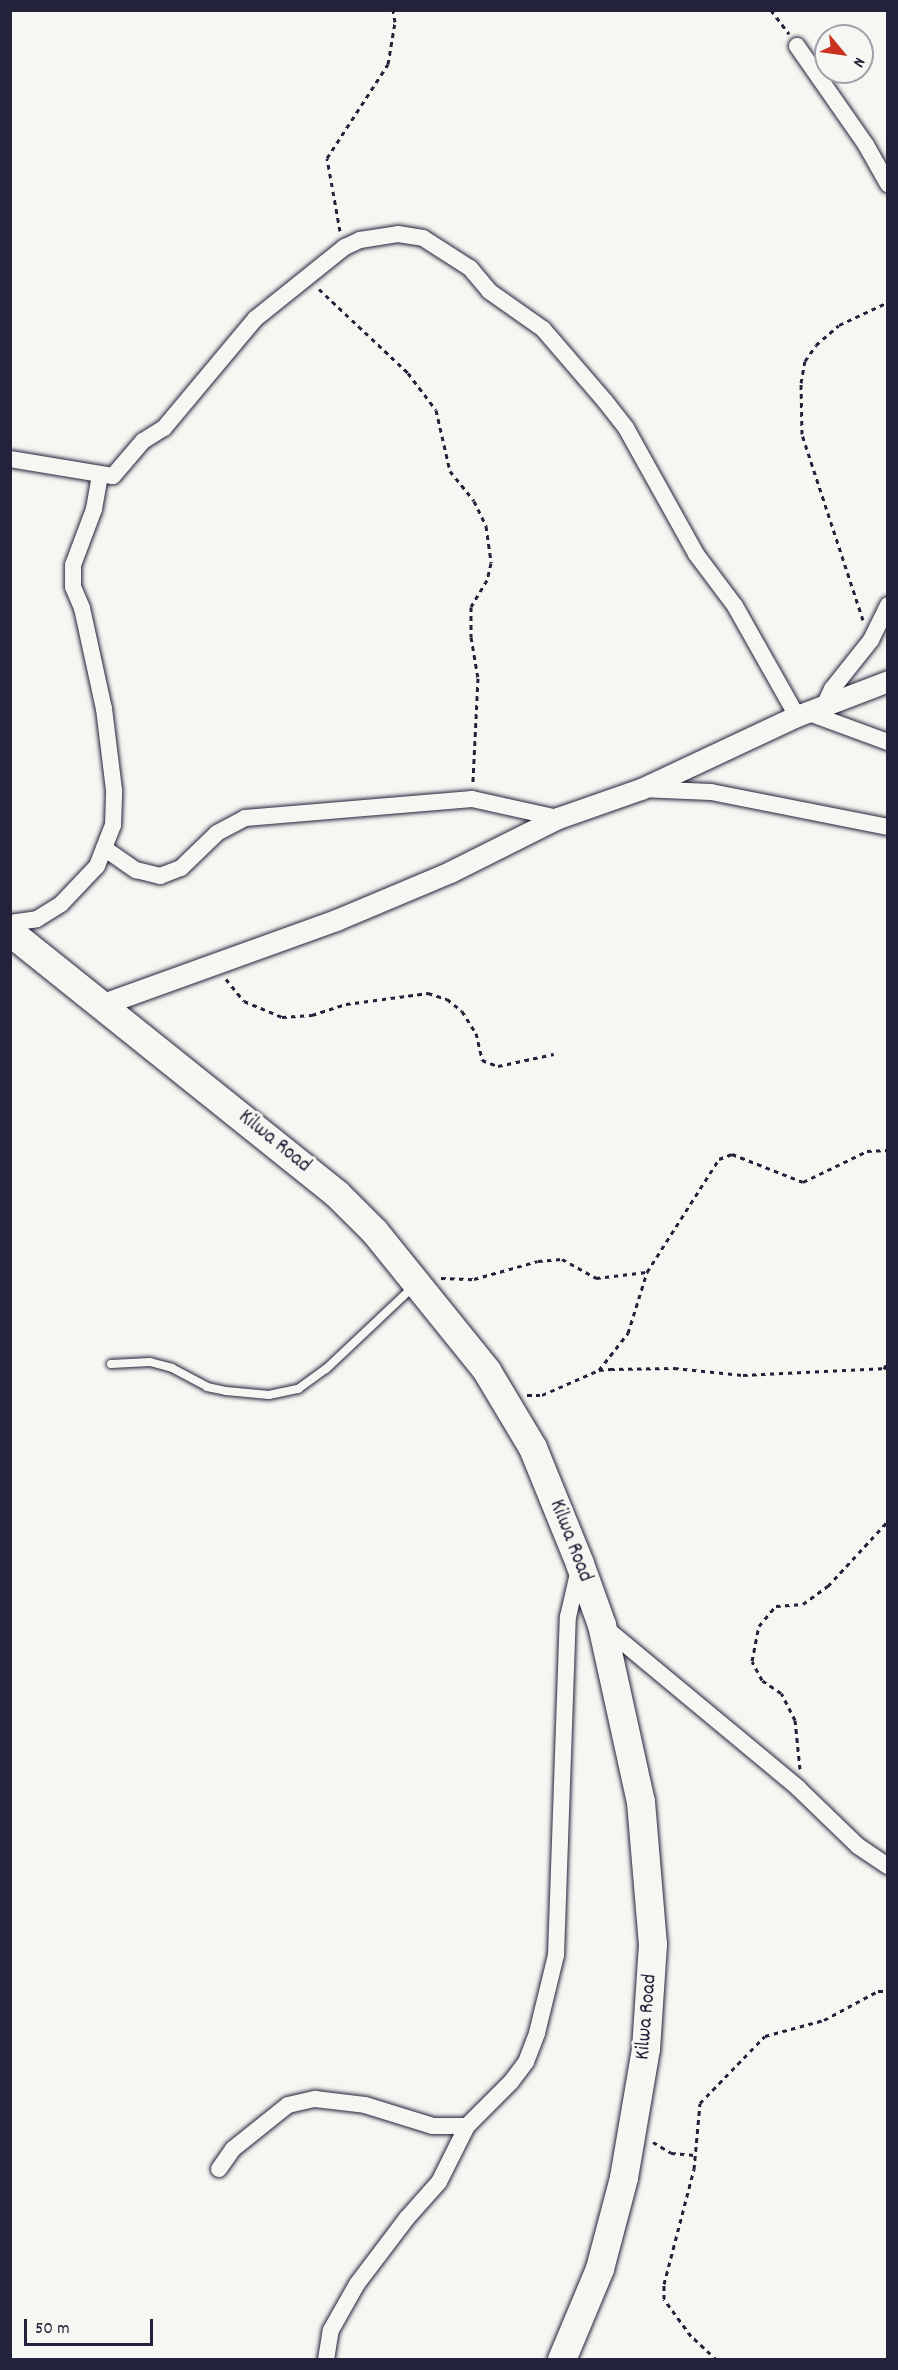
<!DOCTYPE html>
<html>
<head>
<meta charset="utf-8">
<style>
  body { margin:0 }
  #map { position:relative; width:898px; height:2370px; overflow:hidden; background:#f6f6f2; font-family:Dekko,sans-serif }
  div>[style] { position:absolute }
  .path>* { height:3px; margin-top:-1.5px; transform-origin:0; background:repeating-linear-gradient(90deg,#22223b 0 4.5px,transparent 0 9px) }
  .roads { filter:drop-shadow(0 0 2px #22223b) drop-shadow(0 0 2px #22223b) }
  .service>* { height:8px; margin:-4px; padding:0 4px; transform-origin:4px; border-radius:4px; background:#f6f6f2 }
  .minor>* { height:16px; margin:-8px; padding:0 8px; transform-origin:8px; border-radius:8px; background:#f6f6f2 }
  .tertiary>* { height:21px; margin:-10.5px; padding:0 10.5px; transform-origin:10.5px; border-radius:10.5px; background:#f6f6f2 }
  .trunk>* { height:28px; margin:-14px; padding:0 14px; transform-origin:14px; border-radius:14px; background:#f6f6f2 }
  span { translate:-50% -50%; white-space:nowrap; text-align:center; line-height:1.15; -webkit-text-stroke:6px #f6f6f2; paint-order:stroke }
  .street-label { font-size:21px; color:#22223b }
  .frame { position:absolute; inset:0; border:12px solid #22223b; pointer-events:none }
  .north { position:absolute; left:814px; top:24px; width:60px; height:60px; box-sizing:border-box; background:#f6f6f2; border:2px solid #a1a1a9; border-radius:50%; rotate:119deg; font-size:16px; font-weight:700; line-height:24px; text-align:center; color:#22223b }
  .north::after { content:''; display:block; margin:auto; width:21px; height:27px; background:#c8321e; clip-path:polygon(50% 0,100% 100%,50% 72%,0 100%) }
  .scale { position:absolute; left:24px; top:2319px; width:129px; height:27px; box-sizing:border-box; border:3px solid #22223b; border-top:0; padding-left:8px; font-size:18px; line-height:21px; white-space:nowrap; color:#22223b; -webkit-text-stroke:4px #f6f6f2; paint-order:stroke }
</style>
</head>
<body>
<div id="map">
  <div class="path">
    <i style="left:771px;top:10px;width:30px;rotate:53deg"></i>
    <i style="left:340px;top:231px;width:74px;rotate:-100.1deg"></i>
    <i style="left:327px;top:158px;width:112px;rotate:-57deg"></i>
    <i style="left:388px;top:64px;width:43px;rotate:-80.5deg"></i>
    <i style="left:395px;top:22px;width:12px;rotate:-99deg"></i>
    <i style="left:319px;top:289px;width:122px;rotate:43.3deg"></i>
    <i style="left:408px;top:373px;width:46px;rotate:52.9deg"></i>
    <i style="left:436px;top:410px;width:63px;rotate:77.1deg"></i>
    <i style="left:450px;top:471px;width:38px;rotate:51deg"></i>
    <i style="left:474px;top:501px;width:28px;rotate:64deg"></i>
    <i style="left:486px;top:526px;width:37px;rotate:82deg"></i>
    <i style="left:491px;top:563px;width:17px;rotate:103deg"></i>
    <i style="left:487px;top:580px;width:31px;rotate:121deg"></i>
    <i style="left:471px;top:607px;width:30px;rotate:90deg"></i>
    <i style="left:471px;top:637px;width:42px;rotate:80.3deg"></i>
    <i style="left:478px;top:678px;width:104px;rotate:92.8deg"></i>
    <i style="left:863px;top:620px;width:196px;rotate:-108.2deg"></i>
    <i style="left:802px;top:434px;width:51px;rotate:-91.1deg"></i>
    <i style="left:801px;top:383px;width:22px;rotate:-80deg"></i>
    <i style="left:805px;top:361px;width:19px;rotate:-55deg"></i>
    <i style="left:816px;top:345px;width:30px;rotate:-41deg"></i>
    <i style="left:839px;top:325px;width:54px;rotate:-25.1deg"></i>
    <i style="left:226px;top:979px;width:28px;rotate:51deg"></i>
    <i style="left:244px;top:1001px;width:41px;rotate:22.8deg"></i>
    <i style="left:282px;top:1017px;width:30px;rotate:-4deg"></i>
    <i style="left:312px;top:1015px;width:36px;rotate:-18deg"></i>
    <i style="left:346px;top:1004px;width:83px;rotate:-7.6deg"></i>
    <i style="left:428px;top:993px;width:20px;rotate:18deg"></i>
    <i style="left:447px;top:999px;width:19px;rotate:39deg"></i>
    <i style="left:462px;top:1011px;width:26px;rotate:58deg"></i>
    <i style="left:476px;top:1033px;width:28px;rotate:77deg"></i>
    <i style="left:482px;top:1060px;width:17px;rotate:21deg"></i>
    <i style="left:498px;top:1066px;width:57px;rotate:-12.1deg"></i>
    <i style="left:441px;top:1278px;width:33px;rotate:2deg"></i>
    <i style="left:474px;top:1279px;width:66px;rotate:-15.7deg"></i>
    <i style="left:538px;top:1261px;width:24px;rotate:-5deg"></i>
    <i style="left:562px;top:1259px;width:39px;rotate:29deg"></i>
    <i style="left:596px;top:1278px;width:51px;rotate:-6.7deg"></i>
    <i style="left:884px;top:1369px;width:9px;rotate:-63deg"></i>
    <i style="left:599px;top:1370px;width:47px;rotate:-51.9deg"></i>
    <i style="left:628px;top:1333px;width:64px;rotate:-72.7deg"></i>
    <i style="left:647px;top:1272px;width:134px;rotate:-57.5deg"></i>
    <i style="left:719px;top:1159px;width:14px;rotate:-21deg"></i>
    <i style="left:732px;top:1154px;width:76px;rotate:21.5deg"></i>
    <i style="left:803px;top:1182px;width:71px;rotate:-25.8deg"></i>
    <i style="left:867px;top:1151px;width:21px;rotate:-3deg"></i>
    <i style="left:527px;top:1395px;width:15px"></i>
    <i style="left:542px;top:1395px;width:62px;rotate:-23.7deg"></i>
    <i style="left:599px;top:1370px;width:11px;rotate:-5deg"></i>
    <i style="left:610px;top:1369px;width:64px;rotate:-0.9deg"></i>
    <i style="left:674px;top:1368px;width:69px;rotate:5.8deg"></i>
    <i style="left:743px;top:1375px;width:145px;rotate:-2.8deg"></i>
    <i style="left:800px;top:1769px;width:49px;rotate:-95.8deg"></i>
    <i style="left:795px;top:1720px;width:30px;rotate:-117deg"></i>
    <i style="left:781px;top:1693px;width:23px;rotate:-146deg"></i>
    <i style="left:762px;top:1680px;width:21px;rotate:-118deg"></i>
    <i style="left:752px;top:1661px;width:36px;rotate:-79deg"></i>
    <i style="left:759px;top:1626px;width:26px;rotate:-50deg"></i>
    <i style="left:776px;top:1606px;width:27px;rotate:-4deg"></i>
    <i style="left:803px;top:1604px;width:31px;rotate:-36deg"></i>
    <i style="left:828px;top:1586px;width:88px;rotate:-47.3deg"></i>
    <i style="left:653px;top:2142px;width:21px;rotate:31deg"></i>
    <i style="left:671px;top:2153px;width:24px;rotate:5deg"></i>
    <i style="left:717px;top:2360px;width:35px;rotate:-137deg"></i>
    <i style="left:691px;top:2336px;width:46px;rotate:-126.1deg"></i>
    <i style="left:664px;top:2299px;width:15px;rotate:-90deg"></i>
    <i style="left:664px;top:2284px;width:119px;rotate:-75.4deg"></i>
    <i style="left:694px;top:2169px;width:66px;rotate:-84.8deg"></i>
    <i style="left:700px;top:2103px;width:93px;rotate:-45.9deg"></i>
    <i style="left:765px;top:2036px;width:61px;rotate:-15.2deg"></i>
    <i style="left:824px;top:2020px;width:61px;rotate:-28.2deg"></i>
    <i style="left:878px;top:1991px;width:10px"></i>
  </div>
  <div class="roads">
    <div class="service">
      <i style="left:111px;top:1364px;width:39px;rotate:-3deg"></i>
      <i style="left:150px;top:1362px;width:23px;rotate:15deg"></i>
      <i style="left:172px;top:1368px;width:40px;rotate:28deg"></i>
      <i style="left:207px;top:1387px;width:19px;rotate:12deg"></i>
      <i style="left:226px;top:1391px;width:43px;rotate:5.3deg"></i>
      <i style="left:269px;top:1395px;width:30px;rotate:-12deg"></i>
      <i style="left:298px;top:1389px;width:34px;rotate:-36deg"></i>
      <i style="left:326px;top:1369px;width:120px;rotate:-43.3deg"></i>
    </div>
    <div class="minor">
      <i style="left:797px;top:46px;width:121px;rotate:55.1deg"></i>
      <i style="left:866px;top:145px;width:45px;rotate:60.6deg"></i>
      <i style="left:10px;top:459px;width:104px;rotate:9.4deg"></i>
      <i style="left:113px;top:476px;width:46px;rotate:-49.4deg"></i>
      <i style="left:143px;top:441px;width:25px;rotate:-32deg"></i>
      <i style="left:164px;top:428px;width:142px;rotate:-50.1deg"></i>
      <i style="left:255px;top:319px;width:115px;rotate:-38.7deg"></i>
      <i style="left:345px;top:247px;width:17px;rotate:-25deg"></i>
      <i style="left:360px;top:240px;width:38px;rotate:-9deg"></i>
      <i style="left:398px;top:234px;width:25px;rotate:9deg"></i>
      <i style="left:423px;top:238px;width:56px;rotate:32.6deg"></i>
      <i style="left:470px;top:268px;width:30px;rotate:50deg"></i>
      <i style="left:489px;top:291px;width:66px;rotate:35.1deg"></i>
      <i style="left:543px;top:329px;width:95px;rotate:49.3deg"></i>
      <i style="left:605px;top:401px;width:34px;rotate:52deg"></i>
      <i style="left:626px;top:428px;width:144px;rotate:60.9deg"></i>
      <i style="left:696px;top:554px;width:65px;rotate:53.1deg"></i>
      <i style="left:735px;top:606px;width:126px;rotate:60.6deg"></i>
      <i style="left:824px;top:706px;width:19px;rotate:-65deg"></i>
      <i style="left:832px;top:689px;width:63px;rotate:-51.5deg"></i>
      <i style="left:871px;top:640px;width:39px;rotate:-64deg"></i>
      <i style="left:809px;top:713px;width:84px;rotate:20.2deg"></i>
      <i style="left:641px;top:789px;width:70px;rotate:2.5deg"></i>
      <i style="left:711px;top:792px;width:180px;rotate:11.2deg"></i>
      <i style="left:104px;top:848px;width:39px;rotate:35deg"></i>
      <i style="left:136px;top:870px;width:25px;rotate:14deg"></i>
      <i style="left:160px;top:876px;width:22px;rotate:-21deg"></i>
      <i style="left:181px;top:868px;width:50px;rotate:-44.2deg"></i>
      <i style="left:217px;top:833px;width:32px;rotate:-28deg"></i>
      <i style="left:245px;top:818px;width:228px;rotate:-4.8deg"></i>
      <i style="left:472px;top:799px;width:88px;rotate:12.5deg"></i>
      <i style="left:10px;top:923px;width:27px;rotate:-8deg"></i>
      <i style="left:37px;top:919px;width:28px;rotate:-32deg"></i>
      <i style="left:61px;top:904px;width:52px;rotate:-46.5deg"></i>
      <i style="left:97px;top:866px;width:44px;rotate:-68.7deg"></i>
      <i style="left:113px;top:825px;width:35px;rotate:-88deg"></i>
      <i style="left:114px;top:790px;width:82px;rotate:-97deg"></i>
      <i style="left:104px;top:709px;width:103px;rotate:-102.3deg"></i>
      <i style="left:82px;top:608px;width:23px;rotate:-113deg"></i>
      <i style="left:73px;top:587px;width:22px;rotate:-90deg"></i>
      <i style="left:73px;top:565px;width:60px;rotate:-69.4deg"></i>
      <i style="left:94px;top:509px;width:34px;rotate:-80deg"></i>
      <i style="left:602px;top:1625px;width:255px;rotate:39.7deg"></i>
      <i style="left:798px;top:1788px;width:83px;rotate:44deg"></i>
      <i style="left:858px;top:1846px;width:36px;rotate:34deg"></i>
      <i style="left:219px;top:2169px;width:24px;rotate:-55deg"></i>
      <i style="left:233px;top:2149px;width:70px;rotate:-38.7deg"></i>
      <i style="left:288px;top:2105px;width:28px;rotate:-13deg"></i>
      <i style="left:315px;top:2099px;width:50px;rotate:6.8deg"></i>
      <i style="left:365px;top:2105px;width:71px;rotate:17.2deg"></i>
      <i style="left:433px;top:2126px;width:34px"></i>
      <i style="left:326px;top:2360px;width:30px;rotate:-81deg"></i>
      <i style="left:331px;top:2330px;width:53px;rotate:-60.5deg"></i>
      <i style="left:357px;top:2284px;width:83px;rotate:-52.9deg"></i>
      <i style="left:407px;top:2218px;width:48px;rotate:-48.4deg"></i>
      <i style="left:439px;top:2182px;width:63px;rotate:-63.4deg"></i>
      <i style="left:467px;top:2126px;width:62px;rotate:-45deg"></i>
      <i style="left:511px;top:2082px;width:25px;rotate:-53deg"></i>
      <i style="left:526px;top:2062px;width:31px;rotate:-69deg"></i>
      <i style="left:537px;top:2033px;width:80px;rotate:-76.3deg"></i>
      <i style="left:556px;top:1955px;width:338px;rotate:-88deg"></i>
      <i style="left:568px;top:1617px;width:49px;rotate:-77.1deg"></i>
    </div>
    <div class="tertiary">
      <i style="left:103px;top:1004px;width:248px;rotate:-19.8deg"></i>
      <i style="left:336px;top:920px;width:124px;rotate:-22.8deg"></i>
      <i style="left:450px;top:872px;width:121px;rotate:-26.6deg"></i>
      <i style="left:558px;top:818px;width:88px;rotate:-19.3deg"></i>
      <i style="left:641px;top:789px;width:172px;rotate:-25.1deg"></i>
      <i style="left:797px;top:716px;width:97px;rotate:-21deg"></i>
    </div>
    <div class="trunk">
      <i style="left:10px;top:932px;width:419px;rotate:38.7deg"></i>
      <i style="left:337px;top:1194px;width:54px;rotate:45deg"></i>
      <i style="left:375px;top:1232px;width:179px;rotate:51.1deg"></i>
      <i style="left:487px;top:1371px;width:90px;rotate:59.1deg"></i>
      <i style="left:533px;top:1448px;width:125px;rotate:67.9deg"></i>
      <i style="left:580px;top:1564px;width:65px;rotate:70.2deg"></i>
      <i style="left:602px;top:1625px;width:181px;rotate:77.6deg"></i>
      <i style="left:641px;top:1802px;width:143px;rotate:85.2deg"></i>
      <i style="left:653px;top:1944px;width:105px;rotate:93.8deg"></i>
      <i style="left:646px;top:2049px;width:131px;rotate:99.7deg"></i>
      <i style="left:624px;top:2178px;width:94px;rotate:104.8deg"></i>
      <i style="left:600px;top:2269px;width:99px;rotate:112.7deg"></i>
    </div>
  </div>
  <div class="street-label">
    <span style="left:274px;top:1142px;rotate:39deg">Kilwa Road</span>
    <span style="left:570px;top:1541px;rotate:69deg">Kilwa Road</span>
    <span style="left:647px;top:2017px;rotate:-85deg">Kilwa Road</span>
  </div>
  <div class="frame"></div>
  <div class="north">N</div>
  <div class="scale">50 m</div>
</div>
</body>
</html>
